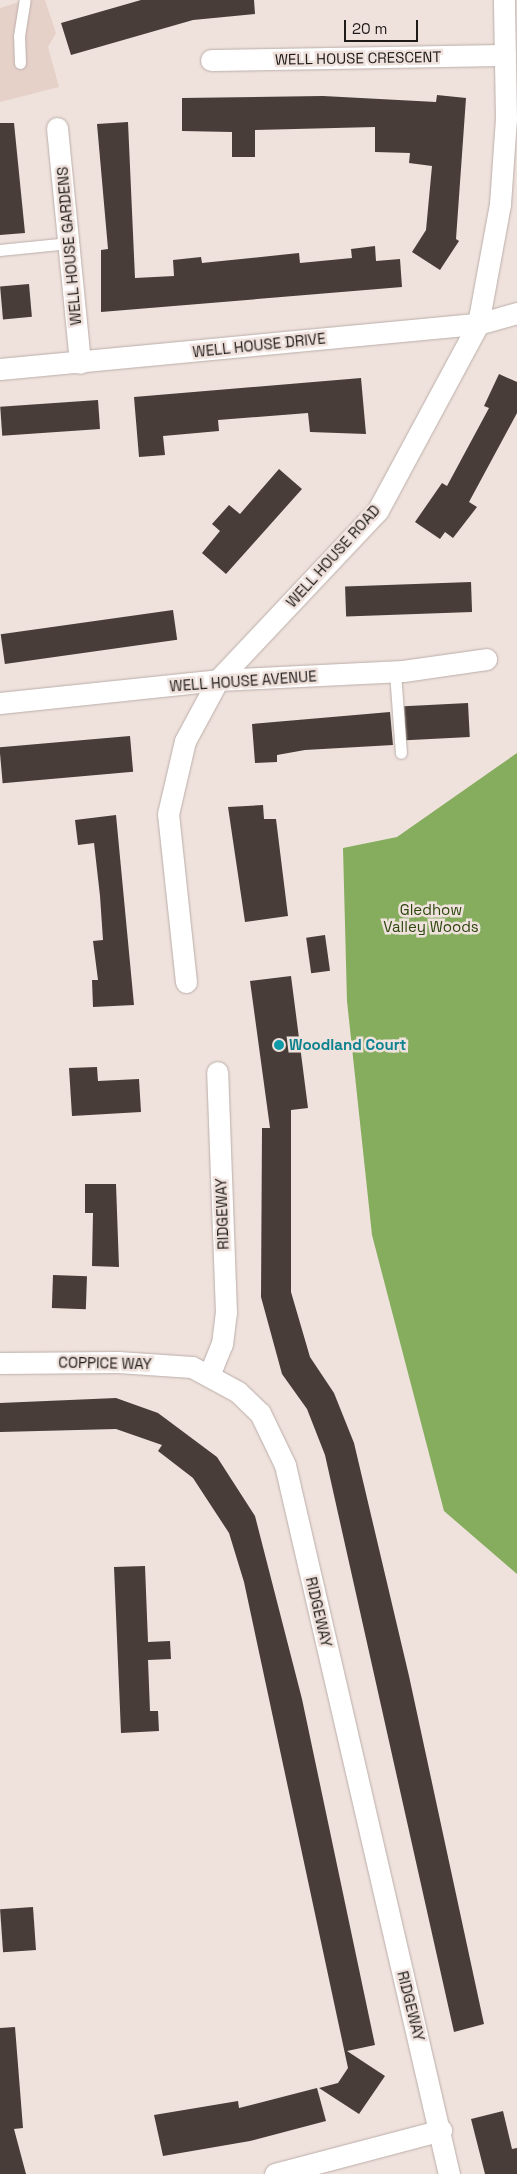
<!DOCTYPE html>
<html>
<head>
<meta charset="utf-8">
<style>
  body { margin:0 }
  #map { position:relative; width:517px; height:2174px; overflow:hidden; background:#efe1dc; font-family:"Space Grotesk",sans-serif }
  div>[style] { position:absolute }
  .built>* { inset:0; background:#e6d1c9 }
  .forest>* { inset:0; background:#85ad5d }
  .building>* { inset:0; background:#483d39; transform-origin:0 0 }
  .roads { filter:drop-shadow(0 0 1px #bbaea9) drop-shadow(0 0 1px #bbaea9) }
  .service>* { height:11px; margin:-5.5px; padding:0 5.5px; transform-origin:5.5px; border-radius:5.5px; background:#fff }
  .minor>* { height:21px; margin:-10.5px; padding:0 10.5px; transform-origin:10.5px; border-radius:10.5px; background:#fff }
  .dots>* { width:14px; height:14px; translate:-50% -50%; box-sizing:border-box; border:2px solid #efe1dc; border-radius:50% }
  span { translate:-50% -50%; white-space:nowrap; text-align:center; line-height:1.15; -webkit-text-stroke:5px #efe1dc; paint-order:stroke }
  .street-label { font-size:15px; color:#1f1b19 }
  .park-label { font-size:15px; color:#2c460c }
  .culture-label { font-size:15px; color:#0d838f; font-weight:700 }
  .left { translate:0 -50%; text-align:left }
  .scale { position:absolute; left:344px; top:20px; width:74px; height:22px; box-sizing:border-box; border:2px solid #1f1b19; border-top:0; padding-left:6px; font-size:15px; line-height:18px; white-space:nowrap; color:#1f1b19; -webkit-text-stroke:4px #efe1dc; paint-order:stroke }
</style>
</head>
<body>
<div id="map">
  <div class="built">
    <i style="clip-path:polygon(26px 0,45px 0,56px 33px,48px 47px,59px 87px,0 102px,0 8px)"></i>
  </div>
  <div class="forest">
    <i style="clip-path:polygon(517px 753px,517px 1574px,444px 1511px,372px 1235px,347px 1001px,343px 848px,397px 837px)"></i>
  </div>
  <div class="building">
    <i style="clip-path:polygon(141px 0,254px 0,255px 14px,193px 20px,71px 55px,61px 23px)"></i>
    <i style="clip-path:polygon(437px 95px,466px 98px,456px 239px,459px 241px,440px 270px,412px 252px,426px 230px,432px 166px,409px 163px,410px 153px,375px 152px,375px 127px,255px 130px,255px 157px,232px 157px,232px 132px,182px 131px,182px 98px,323px 96px,436px 102px)"></i>
    <i style="clip-path:polygon(128px 122px,135px 278px,174px 276px,173px 260px,201px 257px,202px 263px,299px 253px,300px 263px,352px 258px,351px 249px,375px 246px,376px 261px,400px 259px,402px 287px,101px 312px,101px 250px,108px 249px,97px 124px)"></i>
    <i style="clip-path:polygon(0 123px,14px 123px,25px 233px,0 235px)"></i>
    <i style="left:29px;top:284px;width:33px;height:29px;rotate:85deg"></i>
    <i style="clip-path:polygon(499px 374px,517px 382px,517px 413px,469px 502px,477px 507px,453px 538px,445px 532px,440px 539px,415px 522px,442px 483px,447px 486px,489px 408px,484px 406px)"></i>
    <i style="clip-path:polygon(361px 378px,366px 434px,310px 432px,308px 413px,218px 420px,219px 431px,163px 436px,165px 455px,139px 457px,134px 397px)"></i>
    <i style="left:98px;top:400px;width:29px;height:98px;rotate:86deg"></i>
    <i style="clip-path:polygon(279px 469px,302px 489px,226px 574px,202px 553px,220px 531px,212px 524px,229px 505px,240px 514px)"></i>
    <i style="left:471px;top:582px;width:30px;height:126px;rotate:88deg"></i>
    <i style="left:173px;top:610px;width:30px;height:174px;rotate:82deg"></i>
    <i style="left:468px;top:703px;width:34px;height:64px;rotate:87deg"></i>
    <i style="clip-path:polygon(390px 712px,393px 745px,305px 750px,277px 755px,277px 762px,255px 763px,252px 724px)"></i>
    <i style="left:130px;top:736px;width:36px;height:131px;rotate:85deg"></i>
    <i style="clip-path:polygon(263px 805px,264px 819px,276px 819px,288px 916px,245px 922px,228px 807px)"></i>
    <i style="clip-path:polygon(116px 815px,134px 1005px,93px 1007px,92px 980px,98px 980px,93px 941px,103px 940px,100px 896px,94px 843px,78px 845px,75px 820px)"></i>
    <i style="left:325px;top:935px;width:36px;height:19px;rotate:82deg"></i>
    <i style="clip-path:polygon(291px 976px,308px 1108px,291px 1110px,291px 1292px,310px 1357px,334px 1393px,354px 1443px,409px 1676px,484px 2024px,454px 2032px,325px 1455px,307px 1409px,282px 1374px,261px 1297px,262px 1128px,270px 1128px,250px 981px)"></i>
    <i style="clip-path:polygon(97px 1067px,98px 1081px,139px 1079px,141px 1112px,72px 1116px,69px 1068px)"></i>
    <i style="clip-path:polygon(85px 1184px,116px 1184px,119px 1267px,92px 1266px,93px 1213px,85px 1213px)"></i>
    <i style="left:53px;top:1275px;width:34px;height:33px;rotate:2deg"></i>
    <i style="clip-path:polygon(116px 1398px,158px 1413px,217px 1457px,255px 1516px,302px 1699px,375px 2045px,347px 2051px,385px 2076px,359px 2114px,319px 2088px,338px 2083px,348px 2068px,244px 1582px,229px 1533px,193px 1478px,158px 1451px,162px 1445px,116px 1429px,0 1432px,0 1403px)"></i>
    <i style="clip-path:polygon(145px 1566px,148px 1642px,170px 1641px,171px 1659px,148px 1660px,150px 1711px,158px 1711px,159px 1731px,121px 1733px,114px 1567px)"></i>
    <i style="left:33px;top:1907px;width:43px;height:33px;rotate:86deg"></i>
    <i style="clip-path:polygon(15px 2027px,23px 2128px,14px 2129px,26px 2174px,0 2174px,0 2028px)"></i>
    <i style="clip-path:polygon(317px 2088px,326px 2121px,250px 2141px,163px 2156px,154px 2115px,238px 2101px,239px 2108px)"></i>
    <i style="clip-path:polygon(503px 2111px,512px 2149px,517px 2148px,517px 2174px,485px 2174px,471px 2119px)"></i>
  </div>
  <div class="roads">
    <div class="service">
      <i style="left:20px;top:63px;width:27px;rotate:-92deg"></i>
      <i style="left:19px;top:36px;width:36px;rotate:-81deg"></i>
      <i style="left:0;top:250px;width:69px;rotate:-5.8deg"></i>
      <i style="left:395px;top:672px;width:81px;rotate:85.8deg"></i>
    </div>
    <div class="minor">
      <i style="left:211px;top:60px;width:294px;rotate:-1deg"></i>
      <i style="left:57px;top:128px;width:236px;rotate:84.4deg"></i>
      <i style="left:0;top:369px;width:480px;rotate:-5.4deg"></i>
      <i style="left:478px;top:324px;width:41px;rotate:-15.8deg"></i>
      <i style="left:0;top:703px;width:219px;rotate:-6deg"></i>
      <i style="left:218px;top:680px;width:185px;rotate:-2.8deg"></i>
      <i style="left:403px;top:671px;width:84px;rotate:-8.2deg"></i>
      <i style="left:186px;top:982px;width:169px;rotate:-96.1deg"></i>
      <i style="left:168px;top:814px;width:75px;rotate:-76.9deg"></i>
      <i style="left:185px;top:741px;width:69px;rotate:-61.6deg"></i>
      <i style="left:218px;top:680px;width:233px;rotate:-46.7deg"></i>
      <i style="left:378px;top:510px;width:211px;rotate:-61.7deg"></i>
      <i style="left:478px;top:324px;width:122px;rotate:-79.6deg"></i>
      <i style="left:500px;top:204px;width:85px;rotate:-86deg"></i>
      <i style="left:506px;top:119px;width:119px;rotate:-91deg"></i>
      <i style="left:0;top:1363px;width:118px;rotate:-0.5deg"></i>
      <i style="left:118px;top:1362px;width:74px;rotate:3.9deg"></i>
      <i style="left:192px;top:1367px;width:52px;rotate:28.5deg"></i>
      <i style="left:238px;top:1392px;width:30px;rotate:44deg"></i>
      <i style="left:260px;top:1413px;width:58px;rotate:64.3deg"></i>
      <i style="left:285px;top:1465px;width:728px;rotate:76.98deg"></i>
      <i style="left:210px;top:1373px;width:31px;rotate:-68deg"></i>
      <i style="left:222px;top:1344px;width:31px;rotate:-83deg"></i>
      <i style="left:226px;top:1313px;width:241px;rotate:-92.1deg"></i>
      <i style="left:275px;top:2174px;width:172px;rotate:-14.8deg"></i>
    </div>
  </div>
  <div class="dots">
    <i style="left:279px;top:1045px;background:#0f9aa8"></i>
  </div>
  <div class="street-label">
    <span style="left:358px;top:58px;rotate:-1deg">WELL HOUSE CRESCENT</span>
    <span style="left:69px;top:246px;rotate:-95deg">WELL HOUSE GARDENS</span>
    <span style="left:259px;top:345px;rotate:-6deg">WELL HOUSE DRIVE</span>
    <span style="left:333px;top:556px;rotate:-48deg">WELL HOUSE ROAD</span>
    <span style="left:243px;top:681px;rotate:-4deg">WELL HOUSE AVENUE</span>
    <span style="left:222px;top:1214px;rotate:-92deg">RIDGEWAY</span>
    <span style="left:105px;top:1363px;rotate:1deg">COPPICE WAY</span>
    <span style="left:319px;top:1612px;rotate:77deg">RIDGEWAY</span>
    <span style="left:411px;top:2006px;rotate:76deg">RIDGEWAY</span>
  </div>
  <div class="park-label">
    <span style="left:431px;top:918px">Gledhow<br>Valley Woods</span>
  </div>
  <div class="culture-label">
    <span class="left" style="left:289px;top:1045px">Woodland Court</span>
  </div>
  <div class="scale">20 m</div>
</div>
</body>
</html>
